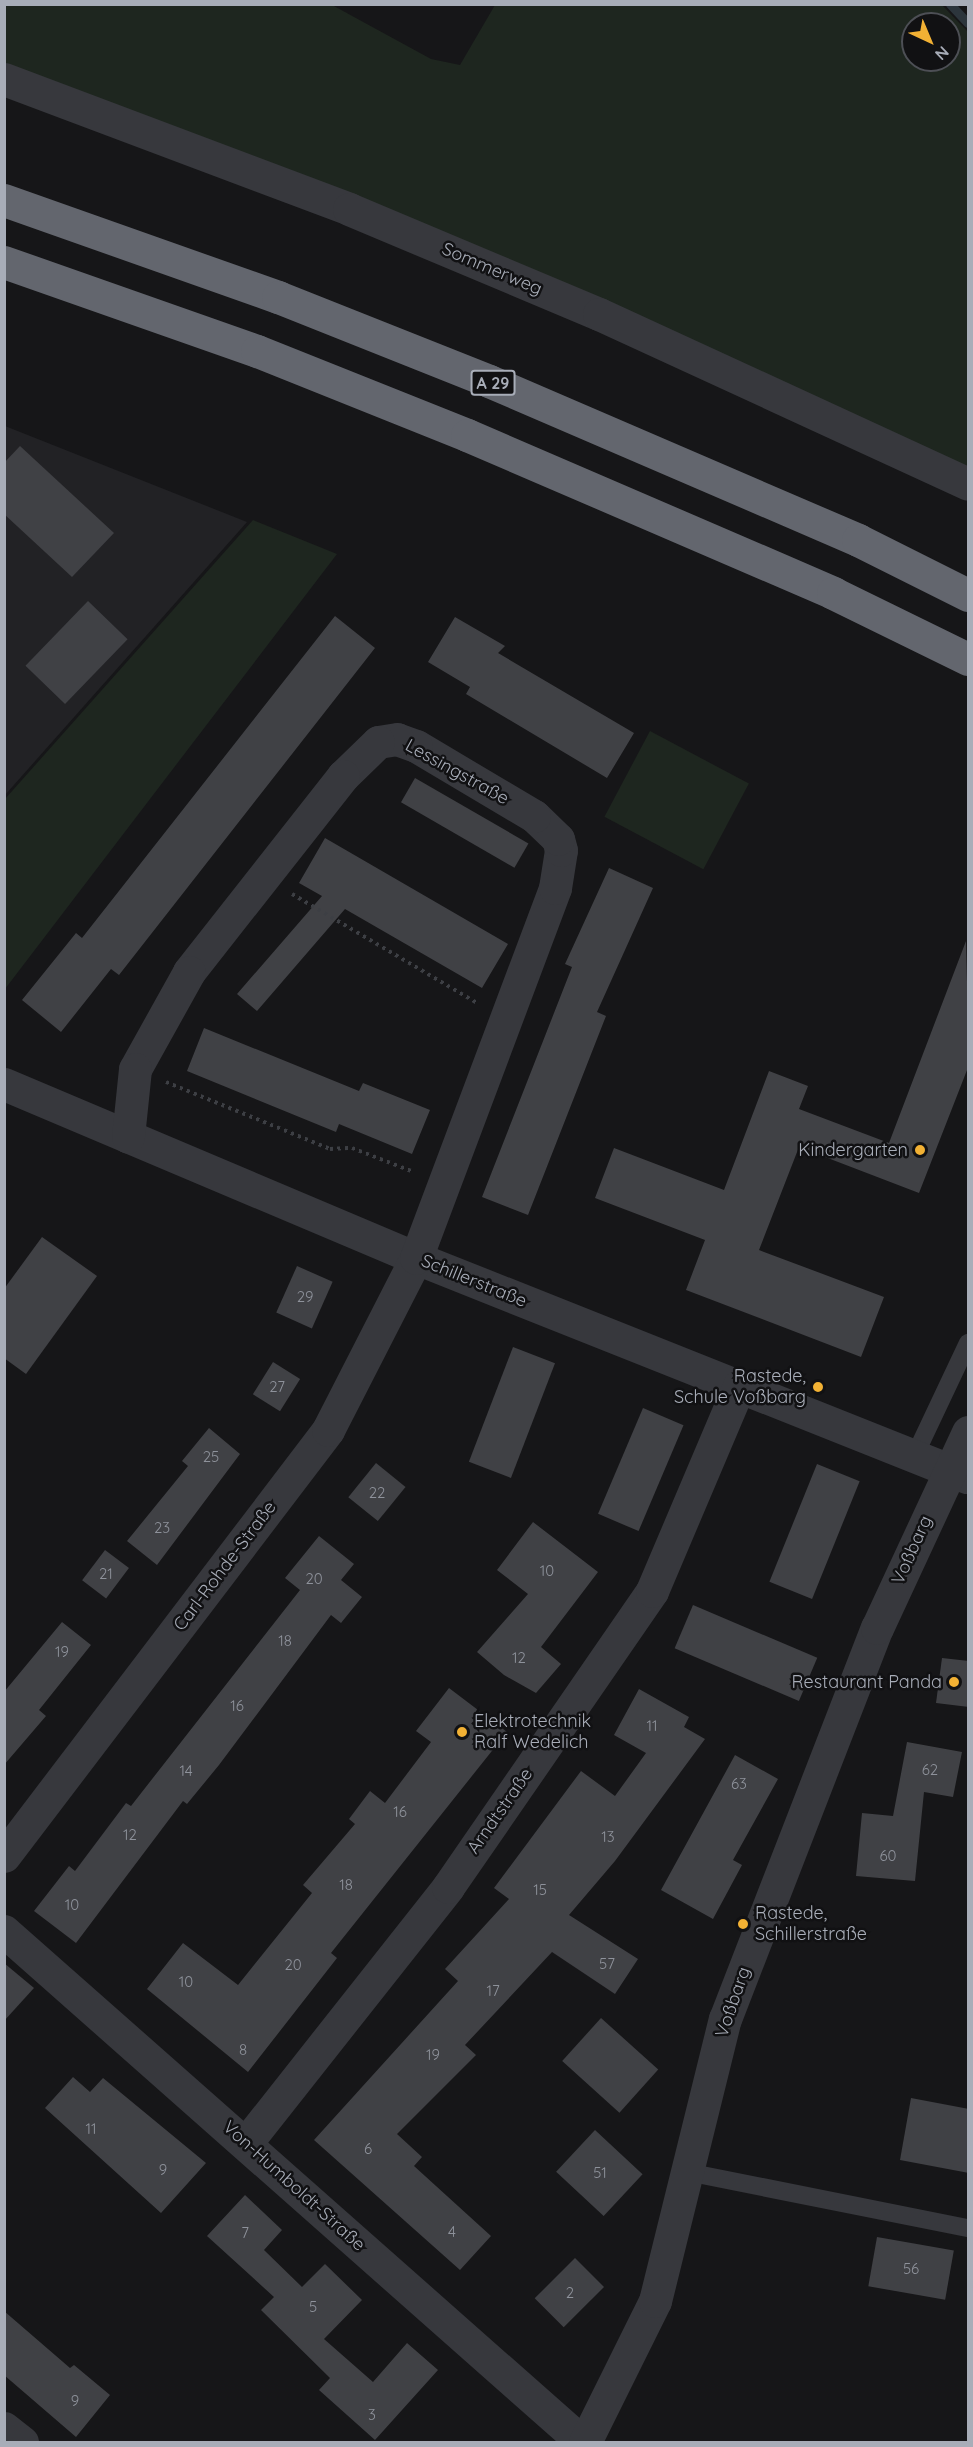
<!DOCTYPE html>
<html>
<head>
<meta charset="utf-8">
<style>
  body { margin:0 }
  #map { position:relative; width:973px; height:2447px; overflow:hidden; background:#161618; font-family:Quicksand,sans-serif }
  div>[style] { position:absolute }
  .built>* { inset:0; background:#222225 }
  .green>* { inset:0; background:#1e261f; transform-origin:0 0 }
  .stream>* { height:9px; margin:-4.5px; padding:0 4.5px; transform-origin:4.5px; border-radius:4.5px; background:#2c353c }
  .building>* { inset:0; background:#404145; transform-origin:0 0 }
  .path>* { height:4px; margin-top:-2px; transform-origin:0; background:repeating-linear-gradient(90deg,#3d3f44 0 3px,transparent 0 7.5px) }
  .lane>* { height:18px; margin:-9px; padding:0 9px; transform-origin:9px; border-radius:9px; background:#37383d }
  .street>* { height:33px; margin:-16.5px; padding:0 16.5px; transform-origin:16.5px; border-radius:16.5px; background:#37383d }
  .highway>* { height:33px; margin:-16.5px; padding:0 16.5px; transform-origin:16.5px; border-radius:16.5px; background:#63666e }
  .dots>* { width:16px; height:16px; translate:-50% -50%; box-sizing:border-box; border:3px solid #111113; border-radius:50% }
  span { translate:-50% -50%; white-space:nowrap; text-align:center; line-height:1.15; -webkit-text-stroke:5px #111113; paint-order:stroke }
  .number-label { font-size:15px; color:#8e929b }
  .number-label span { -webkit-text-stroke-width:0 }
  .shield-label span { padding:2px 4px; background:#111113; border:2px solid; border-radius:4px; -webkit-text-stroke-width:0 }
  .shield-label { font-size:16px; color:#a8adb8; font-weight:700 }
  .street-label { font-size:18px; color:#a8adb8 }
  .poi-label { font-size:18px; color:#a8adb8 }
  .right { translate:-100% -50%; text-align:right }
  .left { translate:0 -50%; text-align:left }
  .frame { position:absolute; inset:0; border:6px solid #a8adb8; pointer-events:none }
  .north { position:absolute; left:901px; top:12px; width:60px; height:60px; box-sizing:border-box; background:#111113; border:2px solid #4d4f55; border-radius:50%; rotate:136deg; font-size:16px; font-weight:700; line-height:24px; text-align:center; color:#a8adb8 }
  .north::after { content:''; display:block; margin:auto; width:21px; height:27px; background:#f2b134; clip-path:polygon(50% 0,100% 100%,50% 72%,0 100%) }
</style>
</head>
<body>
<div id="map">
  <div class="built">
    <i style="clip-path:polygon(5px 426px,247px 522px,5px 795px)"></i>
  </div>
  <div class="green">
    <i style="clip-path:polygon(evenodd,5px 5px,332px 5px,431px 59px,460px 65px,495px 5px,942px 5px,968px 32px,968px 468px,5px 71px,5px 5px,913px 24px,949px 24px,949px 60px,913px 60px,913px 24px)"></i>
    <i style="clip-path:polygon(253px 520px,337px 554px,5px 989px,5px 799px)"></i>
    <i style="left:650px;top:731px;width:112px;height:97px;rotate:28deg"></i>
  </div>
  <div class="stream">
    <i style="left:950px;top:4px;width:26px;rotate:47deg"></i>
  </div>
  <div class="building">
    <i style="clip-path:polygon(20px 446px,114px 533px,72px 577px,4px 514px,4px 463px)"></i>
    <i style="left:88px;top:601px;width:55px;height:90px;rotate:44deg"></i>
    <i style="clip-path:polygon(335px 616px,375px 648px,119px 975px,111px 969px,61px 1032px,22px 1000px,76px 933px,82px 938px)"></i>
    <i style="clip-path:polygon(455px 617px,505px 646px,498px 653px,634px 733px,607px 778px,466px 694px,470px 687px,428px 662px)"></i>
    <i style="left:415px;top:778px;width:131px;height:28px;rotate:30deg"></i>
    <i style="clip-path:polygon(325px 838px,508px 944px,482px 988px,345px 909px,257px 1011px,237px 994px,322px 896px,299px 883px)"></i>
    <i style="clip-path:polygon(609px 868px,653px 888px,597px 1012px,606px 1016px,528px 1215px,482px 1197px,572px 967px,565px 964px)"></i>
    <i style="clip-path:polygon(966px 941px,969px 1065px,919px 1193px,799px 1147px,759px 1250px,884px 1297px,861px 1357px,686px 1290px,705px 1240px,595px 1198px,614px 1148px,724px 1190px,769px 1071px,808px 1086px,799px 1109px,889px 1143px)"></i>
    <i style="clip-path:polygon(204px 1028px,359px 1091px,363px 1083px,430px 1110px,412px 1154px,339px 1124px,336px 1132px,187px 1071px)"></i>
    <i style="clip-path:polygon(42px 1237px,97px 1276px,26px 1374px,4px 1358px,4px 1289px)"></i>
    <i style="left:297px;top:1266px;width:39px;height:51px;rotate:24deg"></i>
    <i style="left:513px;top:1347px;width:45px;height:123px;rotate:21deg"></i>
    <i style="left:273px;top:1362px;width:32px;height:38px;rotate:32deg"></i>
    <i style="left:643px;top:1408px;width:44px;height:115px;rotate:23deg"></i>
    <i style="clip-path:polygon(209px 1428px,240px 1454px,157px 1565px,127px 1541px,188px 1466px,182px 1461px)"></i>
    <i style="left:376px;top:1463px;width:38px;height:44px;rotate:39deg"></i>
    <i style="left:817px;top:1464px;width:46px;height:127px;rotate:22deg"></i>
    <i style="clip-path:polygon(533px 1522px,598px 1572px,541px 1647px,561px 1664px,536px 1693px,504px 1675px,477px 1652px,528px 1594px,497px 1570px)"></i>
    <i style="clip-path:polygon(319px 1536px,354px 1564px,341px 1580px,362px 1597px,341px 1623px,331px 1615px,219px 1765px,187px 1804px,183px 1801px,76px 1943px,34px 1911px,69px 1866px,75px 1871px,126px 1803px,131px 1806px,300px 1590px,285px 1578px)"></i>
    <i style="left:105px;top:1550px;width:30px;height:38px;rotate:37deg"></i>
    <i style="left:693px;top:1605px;width:135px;height:47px;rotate:23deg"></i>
    <i style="clip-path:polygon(62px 1622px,91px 1645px,39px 1710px,46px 1716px,4px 1765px,4px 1692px)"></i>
    <i style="clip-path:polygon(942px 1658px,969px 1661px,969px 1707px,936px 1703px)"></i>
    <i style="clip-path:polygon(449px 1688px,507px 1732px,331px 1953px,337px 1958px,248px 2072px,147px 1989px,183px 1943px,238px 1985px,312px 1893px,303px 1885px,355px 1824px,349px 1819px,370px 1791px,385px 1803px,431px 1742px,416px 1731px)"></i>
    <i style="clip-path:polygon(639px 1689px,689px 1717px,684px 1727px,705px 1739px,615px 1861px,569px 1915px,638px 1959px,615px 1994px,552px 1952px,465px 2045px,476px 2055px,397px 2134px,422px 2157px,414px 2166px,491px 2236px,460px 2270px,314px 2140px,458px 1981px,445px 1969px,509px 1899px,494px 1888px,581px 1771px,615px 1796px,646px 1753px,614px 1735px)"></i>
    <i style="clip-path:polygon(907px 1742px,962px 1752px,953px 1797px,924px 1792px,915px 1881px,856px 1876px,862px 1813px,893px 1816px)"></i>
    <i style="clip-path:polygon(735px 1755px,778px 1779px,733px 1860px,742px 1865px,713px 1919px,661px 1890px)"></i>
    <i style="clip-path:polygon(4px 1963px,34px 1988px,4px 2021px)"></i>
    <i style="left:601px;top:2018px;width:77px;height:58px;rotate:42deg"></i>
    <i style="clip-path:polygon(73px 2077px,90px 2092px,103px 2078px,206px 2163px,161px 2213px,45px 2108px)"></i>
    <i style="clip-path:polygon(911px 2098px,969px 2109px,969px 2173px,900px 2160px)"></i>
    <i style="left:595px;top:2130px;width:65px;height:57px;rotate:43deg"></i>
    <i style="clip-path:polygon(245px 2195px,282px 2230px,264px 2250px,302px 2287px,325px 2264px,362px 2300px,324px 2339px,373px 2382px,407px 2343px,438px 2370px,375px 2440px,319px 2390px,330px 2378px,261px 2310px,274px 2297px,207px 2236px)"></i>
    <i style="left:877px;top:2237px;width:78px;height:50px;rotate:10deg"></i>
    <i style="left:575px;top:2258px;width:41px;height:57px;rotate:45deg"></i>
    <i style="clip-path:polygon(4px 2311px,70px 2368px,74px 2365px,110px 2395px,76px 2437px,4px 2375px)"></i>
  </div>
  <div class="path">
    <i style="left:292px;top:894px;width:217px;rotate:30.5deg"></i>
    <i style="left:166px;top:1082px;width:177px;rotate:22.2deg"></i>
    <i style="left:330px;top:1149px;width:22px;rotate:-3deg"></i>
    <i style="left:352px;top:1148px;width:66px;rotate:21.2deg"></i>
  </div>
  <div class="lane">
    <i style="left:915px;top:1455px;width:124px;rotate:-64.7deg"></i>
    <i style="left:687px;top:2172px;width:287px;rotate:11.3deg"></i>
  </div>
  <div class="street">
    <i style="left:4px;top:79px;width:369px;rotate:20.6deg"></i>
    <i style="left:349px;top:209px;width:271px;rotate:22.8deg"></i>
    <i style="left:599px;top:314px;width:406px;rotate:24.7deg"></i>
    <i style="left:4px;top:1084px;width:447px;rotate:22.9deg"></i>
    <i style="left:416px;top:1258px;width:593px;rotate:21.68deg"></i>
    <i style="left:4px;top:1856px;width:535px;rotate:-52.74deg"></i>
    <i style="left:328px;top:1430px;width:193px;rotate:-62.9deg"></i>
    <i style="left:416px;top:1258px;width:395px;rotate:-69.4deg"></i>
    <i style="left:555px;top:888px;width:38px;rotate:-81deg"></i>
    <i style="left:561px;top:850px;width:11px;rotate:-105deg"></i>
    <i style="left:558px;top:839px;width:33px;rotate:-136deg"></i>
    <i style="left:534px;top:816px;width:137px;rotate:-149.3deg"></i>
    <i style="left:416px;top:746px;width:20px;rotate:-160deg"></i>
    <i style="left:397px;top:739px;width:19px;rotate:171deg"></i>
    <i style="left:378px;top:742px;width:49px;rotate:135.8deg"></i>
    <i style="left:343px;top:776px;width:249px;rotate:128.2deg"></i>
    <i style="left:189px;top:972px;width:111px;rotate:119.1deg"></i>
    <i style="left:135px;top:1069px;width:68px;rotate:95.9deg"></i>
    <i style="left:4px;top:1931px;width:771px;rotate:41.48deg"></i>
    <i style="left:246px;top:2143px;width:326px;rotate:-51.7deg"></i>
    <i style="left:448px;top:1887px;width:359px;rotate:-55.4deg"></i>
    <i style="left:652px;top:1591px;width:223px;rotate:-67deg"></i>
    <i style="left:4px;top:2428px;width:23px;rotate:38deg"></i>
    <i style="left:585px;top:2442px;width:157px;rotate:-63.6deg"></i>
    <i style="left:655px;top:2301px;width:291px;rotate:-76.1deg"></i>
    <i style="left:725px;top:2019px;width:420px;rotate:-68.8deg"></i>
    <i style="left:877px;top:1628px;width:216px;rotate:-65.1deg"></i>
  </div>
  <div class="highway">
    <i style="left:4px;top:200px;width:291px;rotate:19.5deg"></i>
    <i style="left:278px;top:297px;width:227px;rotate:21.7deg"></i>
    <i style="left:489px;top:381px;width:402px;rotate:23.3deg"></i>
    <i style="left:858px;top:540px;width:123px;rotate:26.6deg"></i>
    <i style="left:4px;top:262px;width:268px;rotate:19.4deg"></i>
    <i style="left:257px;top:351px;width:226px;rotate:21.8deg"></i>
    <i style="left:467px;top:435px;width:399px;rotate:23.3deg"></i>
    <i style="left:833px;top:593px;width:150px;rotate:26.1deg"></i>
  </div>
  <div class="dots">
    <i style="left:920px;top:1150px;background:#f2b134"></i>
    <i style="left:818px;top:1387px;background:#f2b134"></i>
    <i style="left:954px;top:1682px;background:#f2b134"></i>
    <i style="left:462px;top:1732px;background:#f2b134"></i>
    <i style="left:743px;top:1924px;background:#f2b134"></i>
  </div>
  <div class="number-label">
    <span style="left:305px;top:1297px">29</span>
    <span style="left:277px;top:1387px">27</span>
    <span style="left:211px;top:1457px">25</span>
    <span style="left:377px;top:1493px">22</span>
    <span style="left:162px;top:1528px">23</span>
    <span style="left:547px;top:1571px">10</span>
    <span style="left:106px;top:1574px">21</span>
    <span style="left:314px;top:1579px">20</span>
    <span style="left:285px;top:1641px">18</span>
    <span style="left:62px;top:1652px">19</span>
    <span style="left:519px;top:1658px">12</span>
    <span style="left:237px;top:1706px">16</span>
    <span style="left:652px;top:1726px">11</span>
    <span style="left:930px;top:1770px">62</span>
    <span style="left:186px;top:1771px">14</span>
    <span style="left:739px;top:1784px">63</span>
    <span style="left:400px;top:1812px">16</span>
    <span style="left:130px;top:1835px">12</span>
    <span style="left:608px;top:1837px">13</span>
    <span style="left:888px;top:1856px">60</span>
    <span style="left:346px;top:1885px">18</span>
    <span style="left:540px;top:1890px">15</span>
    <span style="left:72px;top:1905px">10</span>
    <span style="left:607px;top:1964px">57</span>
    <span style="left:293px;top:1965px">20</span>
    <span style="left:186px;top:1982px">10</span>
    <span style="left:493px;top:1991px">17</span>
    <span style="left:243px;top:2050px">8</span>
    <span style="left:433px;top:2055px">19</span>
    <span style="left:91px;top:2129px">11</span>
    <span style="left:368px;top:2149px">6</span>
    <span style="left:163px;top:2170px">9</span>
    <span style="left:600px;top:2173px">51</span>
    <span style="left:452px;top:2232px">4</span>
    <span style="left:245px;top:2233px">7</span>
    <span style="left:911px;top:2269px">56</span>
    <span style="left:570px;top:2293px">2</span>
    <span style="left:313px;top:2307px">5</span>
    <span style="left:75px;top:2401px">9</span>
    <span style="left:372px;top:2415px">3</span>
  </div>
  <div class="shield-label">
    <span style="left:493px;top:383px">A 29</span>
  </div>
  <div class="street-label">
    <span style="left:492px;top:269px;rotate:23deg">Sommerweg</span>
    <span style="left:457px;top:772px;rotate:29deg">Lessingstraße</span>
    <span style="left:474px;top:1281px;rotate:22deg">Schillerstraße</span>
    <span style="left:912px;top:1550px;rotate:-66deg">Voßbarg</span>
    <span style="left:225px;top:1566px;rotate:-53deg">Carl-Rohde-Straße</span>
    <span style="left:500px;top:1811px;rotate:-55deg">Arndtstraße</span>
    <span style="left:733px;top:2002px;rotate:-71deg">Voßbarg</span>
    <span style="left:294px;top:2186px;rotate:42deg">Von-Humboldt-Straße</span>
  </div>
  <div class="poi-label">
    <span class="right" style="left:908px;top:1150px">Kindergarten</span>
    <span class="right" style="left:806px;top:1387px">Rastede,<br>Schule Voßbarg</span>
    <span class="right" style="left:942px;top:1682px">Restaurant Panda</span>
    <span class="left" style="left:474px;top:1732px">Elektrotechnik<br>Ralf Wedelich</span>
    <span class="left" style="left:755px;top:1924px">Rastede,<br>Schillerstraße</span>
  </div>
  <div class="frame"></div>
  <div class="north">N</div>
</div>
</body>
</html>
